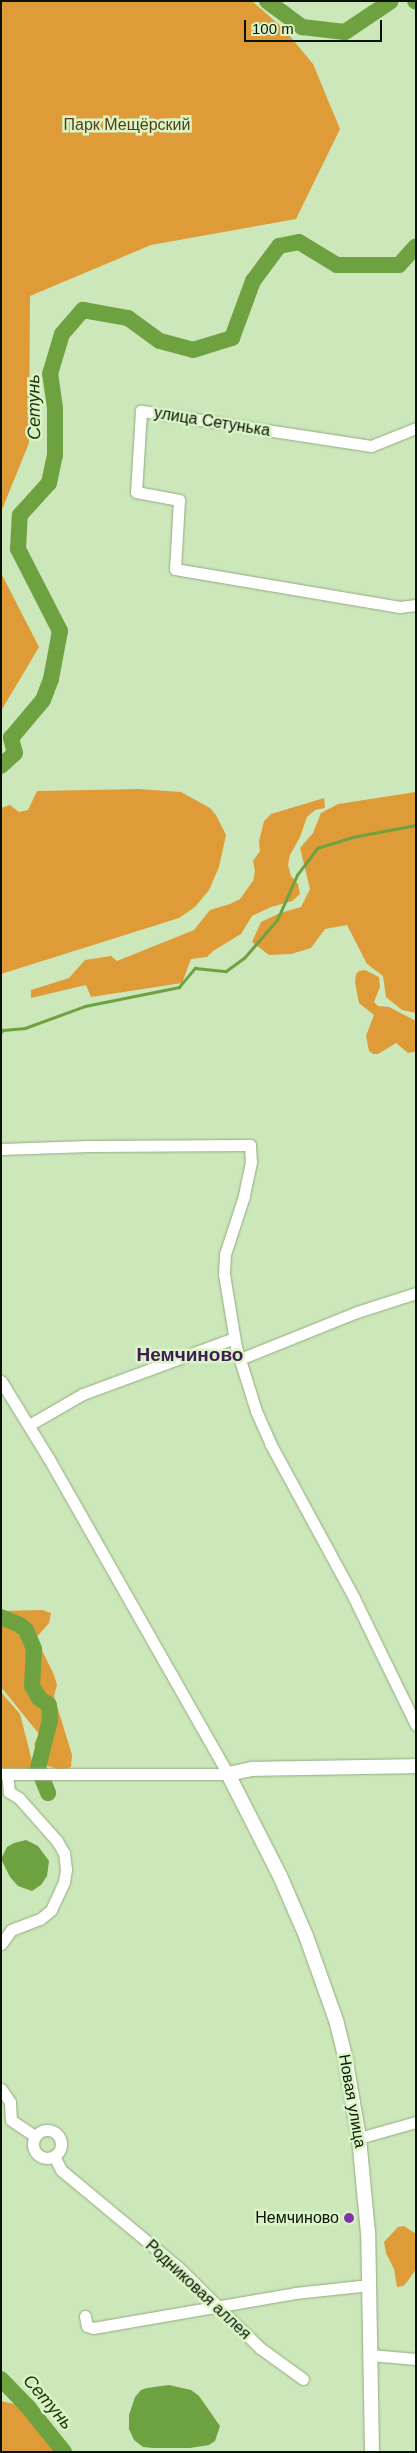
<!DOCTYPE html>
<html>
<head>
<meta charset="utf-8">
<style>
  body { margin:0 }
  #map { position:relative; width:417px; height:2453px; overflow:hidden; background:#cce7ba; font-family:Arial,sans-serif }
  div>[style] { position:absolute }
  .green>* { inset:0; background:#df9b38 }
  .water>* { inset:0; background:#6ea240 }
  .stream>* { height:2.5px; margin:-1.25px; padding:0 1.25px; transform-origin:1.25px; border-radius:1.25px; background:#6ea240 }
  .river>* { height:16px; margin:-8px; padding:0 8px; transform-origin:8px; border-radius:8px; background:#6ea240 }
  .roads { filter:drop-shadow(0 0 1px #92ab7f) drop-shadow(0 0 1px #92ab7f) }
  .minor>* { height:11px; margin:-5.5px; padding:0 5.5px; transform-origin:5.5px; border-radius:5.5px; background:#fff }
  .minor>.ring { margin:-5.5px; padding:0; box-sizing:content-box; background:none; border:11px solid #fff; border-radius:50% }
  .tertiary>* { height:14px; margin:-7px; padding:0 7px; transform-origin:7px; border-radius:7px; background:#fff }
  .dots>* { width:14px; height:14px; translate:-50% -50%; box-sizing:border-box; border:2px solid #d9f4c6; border-radius:50% }
  span { translate:-50% -50%; white-space:nowrap; text-align:center; line-height:1.15; -webkit-text-stroke:5px #d9f4c6; paint-order:stroke }
  .park-label { font-size:16px; color:#593c13 }
  .street-label { font-size:16px; color:#0a1304 }
  .poi-label { font-size:16px; color:#0a1304 }
  .right { translate:-100% -50%; text-align:right }
  .water-label { font-size:18px; color:#1d3209; font-style:italic }
  .quarter-label { font-size:19px; color:#3f1b52; font-weight:700 }
  .frame { position:absolute; inset:0; border:2px solid #0a1304; pointer-events:none }
  .scale { position:absolute; left:244px; top:20px; width:138px; height:22px; box-sizing:border-box; border:2px solid #0a1304; border-top:0; padding-left:6px; font-size:15px; line-height:18px; white-space:nowrap; color:#0a1304; -webkit-text-stroke:4px #d9f4c6; paint-order:stroke }
</style>
</head>
<body>
<div id="map">
  <div class="green">
    <i style="clip-path:polygon(1px 1px,252px 1px,284px 29px,313px 64px,340px 129px,296px 219px,151px 245px,30px 296px,29px 443px,1px 512px)"></i>
    <i style="clip-path:polygon(1px 573px,39px 647px,1px 711px)"></i>
    <i style="clip-path:polygon(139px 789px,181px 792px,210px 808px,216px 815px,226px 835px,219px 867px,209px 890px,195px 907px,179px 918px,1px 974px,1px 808px,10px 805px,19px 812px,28px 810px,37px 791px)"></i>
    <i style="clip-path:polygon(416px 792px,416px 1013px,402px 1010px,386px 997px,383px 976px,367px 964px,347px 925px,325px 929px,311px 948px,291px 954px,269px 955px,252px 942px,261px 922px,280px 913px,301px 907px,310px 889px,300px 848px,313px 833px,321px 813px,338px 804px)"></i>
    <i style="clip-path:polygon(324px 798px,325px 808px,315px 810px,307px 817px,300px 837px,290px 855px,288px 865px,291px 876px,298px 884px,300px 894px,292px 901px,271px 907px,252px 916px,241px 934px,213px 951px,207px 957px,191px 959px,182px 983px,91px 997px,86px 985px,31px 998px,31px 990px,69px 978px,85px 960px,111px 956px,117px 961px,194px 930px,210px 910px,230px 904px,240px 899px,253px 881px,255px 871px,253px 861px,260px 851px,259px 841px,264px 821px,271px 814px)"></i>
    <i style="clip-path:polygon(365px 970px,379px 977px,380px 987px,374px 1002px,378px 1006px,389px 1007px,416px 1021px,416px 1051px,414px 1052px,408px 1053px,396px 1043px,378px 1054px,373px 1054px,369px 1051px,366px 1036px,374px 1015px,359px 1003px,355px 982px,356px 974px,359px 971px)"></i>
    <i style="clip-path:polygon(42px 1610px,51px 1613px,49px 1623px,36px 1638px,54px 1675px,57px 1685px,54px 1696px,72px 1755px,71px 1767px,61px 1770px,41px 1764px,34px 1744px,39px 1734px,1px 1687px,1px 1611px)"></i>
    <i style="clip-path:polygon(1px 1692px,20px 1714px,34px 1769px,1px 1768px)"></i>
    <i style="clip-path:polygon(404px 2226px,416px 2234px,416px 2269px,407px 2282px,403px 2286px,397px 2287px,394px 2269px,386px 2253px,384px 2242px,398px 2227px)"></i>
    <i style="clip-path:polygon(1px 2401px,14px 2404px,23px 2410px,52px 2441px,53px 2452px,1px 2452px)"></i>
  </div>
  <div class="water">
    <i style="clip-path:polygon(26px 1840px,38px 1846px,49px 1861px,47px 1876px,41px 1885px,32px 1891px,18px 1886px,10px 1877px,1px 1859px,7px 1847px,14px 1843px)"></i>
    <i style="clip-path:polygon(169px 2385px,191px 2390px,199px 2396px,220px 2426px,215px 2441px,209px 2445px,190px 2448px,153px 2448px,143px 2447px,134px 2440px,129px 2429px,129px 2415px,135px 2397px,141px 2390px,147px 2388px)"></i>
  </div>
  <div class="stream">
    <i style="left:1px;top:1032px;width:3px;rotate:-45deg"></i>
    <i style="left:3px;top:1030px;width:22px;rotate:-5deg"></i>
    <i style="left:25px;top:1028px;width:64px;rotate:-20.1deg"></i>
    <i style="left:85px;top:1006px;width:96px;rotate:-11.4deg"></i>
    <i style="left:179px;top:987px;width:25px;rotate:-50deg"></i>
    <i style="left:195px;top:968px;width:31px;rotate:6deg"></i>
    <i style="left:226px;top:971px;width:22px;rotate:-36deg"></i>
    <i style="left:244px;top:958px;width:50px;rotate:-49deg"></i>
    <i style="left:277px;top:920px;width:49px;rotate:-66deg"></i>
    <i style="left:297px;top:875px;width:34px;rotate:-53deg"></i>
    <i style="left:317px;top:848px;width:37px;rotate:-17deg"></i>
    <i style="left:352px;top:837px;width:65px;rotate:-10.6deg"></i>
  </div>
  <div class="river">
    <i style="left:267px;top:1px;width:44px;rotate:36.6deg"></i>
    <i style="left:302px;top:27px;width:43px;rotate:6.6deg"></i>
    <i style="left:345px;top:32px;width:55px;rotate:-34deg"></i>
    <i style="left:415px;top:1px;width:1px;rotate:45deg"></i>
    <i style="left:1px;top:766px;width:19px;rotate:-43deg"></i>
    <i style="left:15px;top:753px;width:16px;rotate:-105deg"></i>
    <i style="left:11px;top:738px;width:50px;rotate:-49.9deg"></i>
    <i style="left:43px;top:700px;width:22px;rotate:-69deg"></i>
    <i style="left:51px;top:679px;width:49px;rotate:-79.4deg"></i>
    <i style="left:60px;top:631px;width:92px;rotate:-117.1deg"></i>
    <i style="left:18px;top:549px;width:34px;rotate:-87deg"></i>
    <i style="left:20px;top:515px;width:43px;rotate:-47.8deg"></i>
    <i style="left:49px;top:483px;width:29px;rotate:-78deg"></i>
    <i style="left:55px;top:455px;width:47px;rotate:-90deg"></i>
    <i style="left:55px;top:408px;width:34px;rotate:-98deg"></i>
    <i style="left:50px;top:374px;width:42px;rotate:-73.3deg"></i>
    <i style="left:62px;top:334px;width:32px;rotate:-49deg"></i>
    <i style="left:83px;top:310px;width:46px;rotate:10.1deg"></i>
    <i style="left:128px;top:318px;width:39px;rotate:36deg"></i>
    <i style="left:160px;top:341px;width:34px;rotate:15deg"></i>
    <i style="left:193px;top:350px;width:41px;rotate:-17.1deg"></i>
    <i style="left:232px;top:338px;width:61px;rotate:-69.8deg"></i>
    <i style="left:253px;top:281px;width:44px;rotate:-53.4deg"></i>
    <i style="left:279px;top:246px;width:20px;rotate:-11deg"></i>
    <i style="left:299px;top:242px;width:44px;rotate:31.2deg"></i>
    <i style="left:337px;top:265px;width:62px"></i>
    <i style="left:399px;top:265px;width:25px;rotate:-48deg"></i>
    <i style="left:1px;top:1617px;width:21px;rotate:23deg"></i>
    <i style="left:20px;top:1625px;width:8px;rotate:40deg"></i>
    <i style="left:26px;top:1630px;width:21px;rotate:67deg"></i>
    <i style="left:34px;top:1649px;width:37px;rotate:93deg"></i>
    <i style="left:32px;top:1686px;width:14px;rotate:60deg"></i>
    <i style="left:39px;top:1698px;width:12px;rotate:35deg"></i>
    <i style="left:49px;top:1705px;width:15px;rotate:86deg"></i>
    <i style="left:50px;top:1720px;width:49px;rotate:104deg"></i>
    <i style="left:38px;top:1768px;width:27px;rotate:68deg"></i>
    <i style="left:1px;top:2379px;width:39px;rotate:46deg"></i>
    <i style="left:28px;top:2407px;width:58px;rotate:51.3deg"></i>
  </div>
  <div class="roads">
    <div class="minor">
      <i style="left:416px;top:428px;width:48px;rotate:158.2deg"></i>
      <i style="left:371px;top:446px;width:233px;rotate:-171.3deg"></i>
      <i style="left:141px;top:411px;width:81px;rotate:93.5deg"></i>
      <i style="left:136px;top:492px;width:44px;rotate:10.5deg"></i>
      <i style="left:179px;top:500px;width:69px;rotate:93.3deg"></i>
      <i style="left:175px;top:569px;width:228px;rotate:9.6deg"></i>
      <i style="left:400px;top:607px;width:16px;rotate:-7deg"></i>
      <i style="left:1px;top:1149px;width:88px;rotate:-2deg"></i>
      <i style="left:89px;top:1146px;width:161px;rotate:-0.4deg"></i>
      <i style="left:250px;top:1145px;width:17px;rotate:87deg"></i>
      <i style="left:251px;top:1162px;width:35px;rotate:102deg"></i>
      <i style="left:244px;top:1196px;width:61px;rotate:108.1deg"></i>
      <i style="left:225px;top:1254px;width:20px;rotate:93deg"></i>
      <i style="left:224px;top:1274px;width:74px;rotate:80.7deg"></i>
      <i style="left:236px;top:1347px;width:67px;rotate:72.6deg"></i>
      <i style="left:256px;top:1411px;width:37px;rotate:66deg"></i>
      <i style="left:271px;top:1445px;width:174px;rotate:61.5deg"></i>
      <i style="left:354px;top:1598px;width:141px;rotate:64deg"></i>
      <i style="left:240px;top:1359px;width:126px;rotate:-21.9deg"></i>
      <i style="left:357px;top:1312px;width:62px;rotate:-17.9deg"></i>
      <i style="left:1px;top:1381px;width:92px;rotate:58.4deg"></i>
      <i style="left:49px;top:1459px;width:362px;rotate:60.4deg"></i>
      <i style="left:29px;top:1425px;width:62px;rotate:-29.9deg"></i>
      <i style="left:83px;top:1394px;width:161px;rotate:-20.3deg"></i>
      <i style="left:1px;top:1774px;width:227px"></i>
      <i style="left:1px;top:1944px;width:17px;rotate:-54deg"></i>
      <i style="left:11px;top:1930px;width:31px;rotate:-21deg"></i>
      <i style="left:40px;top:1919px;width:14px;rotate:-39deg"></i>
      <i style="left:51px;top:1910px;width:31px;rotate:-65deg"></i>
      <i style="left:64px;top:1882px;width:13px;rotate:-81deg"></i>
      <i style="left:66px;top:1869px;width:16px;rotate:-97deg"></i>
      <i style="left:64px;top:1853px;width:14px;rotate:-120deg"></i>
      <i style="left:57px;top:1841px;width:57px;rotate:-131.5deg"></i>
      <i style="left:19px;top:1798px;width:12px;rotate:-149deg"></i>
      <i style="left:9px;top:1792px;width:18px;rotate:-96deg"></i>
      <i style="left:1px;top:2089px;width:16px;rotate:55deg"></i>
      <i style="left:10px;top:2102px;width:18px;rotate:87deg"></i>
      <i style="left:11px;top:2120px;width:29px;rotate:34deg"></i>
      <i class="ring" style="left:33px;top:2130px;width:17px;height:17px"></i>
      <i style="left:359px;top:2138px;width:59px;rotate:-15.7deg"></i>
      <i style="left:54px;top:2156px;width:16px;rotate:63deg"></i>
      <i style="left:61px;top:2170px;width:152px;rotate:39.7deg"></i>
      <i style="left:178px;top:2267px;width:115px;rotate:44.6deg"></i>
      <i style="left:260px;top:2348px;width:53px;rotate:35.8deg"></i>
      <i style="left:85px;top:2316px;width:10px;rotate:79deg"></i>
      <i style="left:87px;top:2326px;width:6px;rotate:18deg"></i>
      <i style="left:93px;top:2328px;width:205px;rotate:-9.8deg"></i>
      <i style="left:295px;top:2293px;width:75px;rotate:-6.1deg"></i>
      <i style="left:370px;top:2355px;width:46px;rotate:5deg"></i>
    </div>
    <div class="tertiary">
      <i style="left:372px;top:2452px;width:219px;rotate:-91deg"></i>
      <i style="left:368px;top:2233px;width:95px;rotate:-95.4deg"></i>
      <i style="left:359px;top:2138px;width:83px;rotate:-99.7deg"></i>
      <i style="left:345px;top:2056px;width:34px;rotate:-104deg"></i>
      <i style="left:337px;top:2023px;width:92px;rotate:-109.6deg"></i>
      <i style="left:306px;top:1936px;width:65px;rotate:-113.4deg"></i>
      <i style="left:280px;top:1876px;width:114px;rotate:-117deg"></i>
      <i style="left:228px;top:1774px;width:25px;rotate:-12deg"></i>
      <i style="left:252px;top:1769px;width:164px;rotate:-1deg"></i>
    </div>
  </div>
  <div class="dots">
    <i style="left:349px;top:2218px;background:#7f33a4"></i>
  </div>
  <div class="park-label">
    <span style="left:127px;top:125px">Парк Мещёрский</span>
  </div>
  <div class="street-label">
    <span style="left:212px;top:422px;rotate:9deg">улица Сетунька</span>
    <span style="left:352px;top:2101px;rotate:80deg">Новая улица</span>
    <span style="left:198px;top:2290px;rotate:43deg">Родниковая аллея</span>
  </div>
  <div class="poi-label">
    <span class="right" style="left:339px;top:2218px">Немчиново</span>
  </div>
  <div class="water-label">
    <span style="left:34px;top:407px;rotate:-91deg">Сетунь</span>
    <span style="left:48px;top:2402px;rotate:49deg">Сетунь</span>
  </div>
  <div class="quarter-label">
    <span style="left:190px;top:1355px">Немчиново</span>
  </div>
  <div class="frame"></div>
  <div class="scale">100 m</div>
</div>
</body>
</html>
